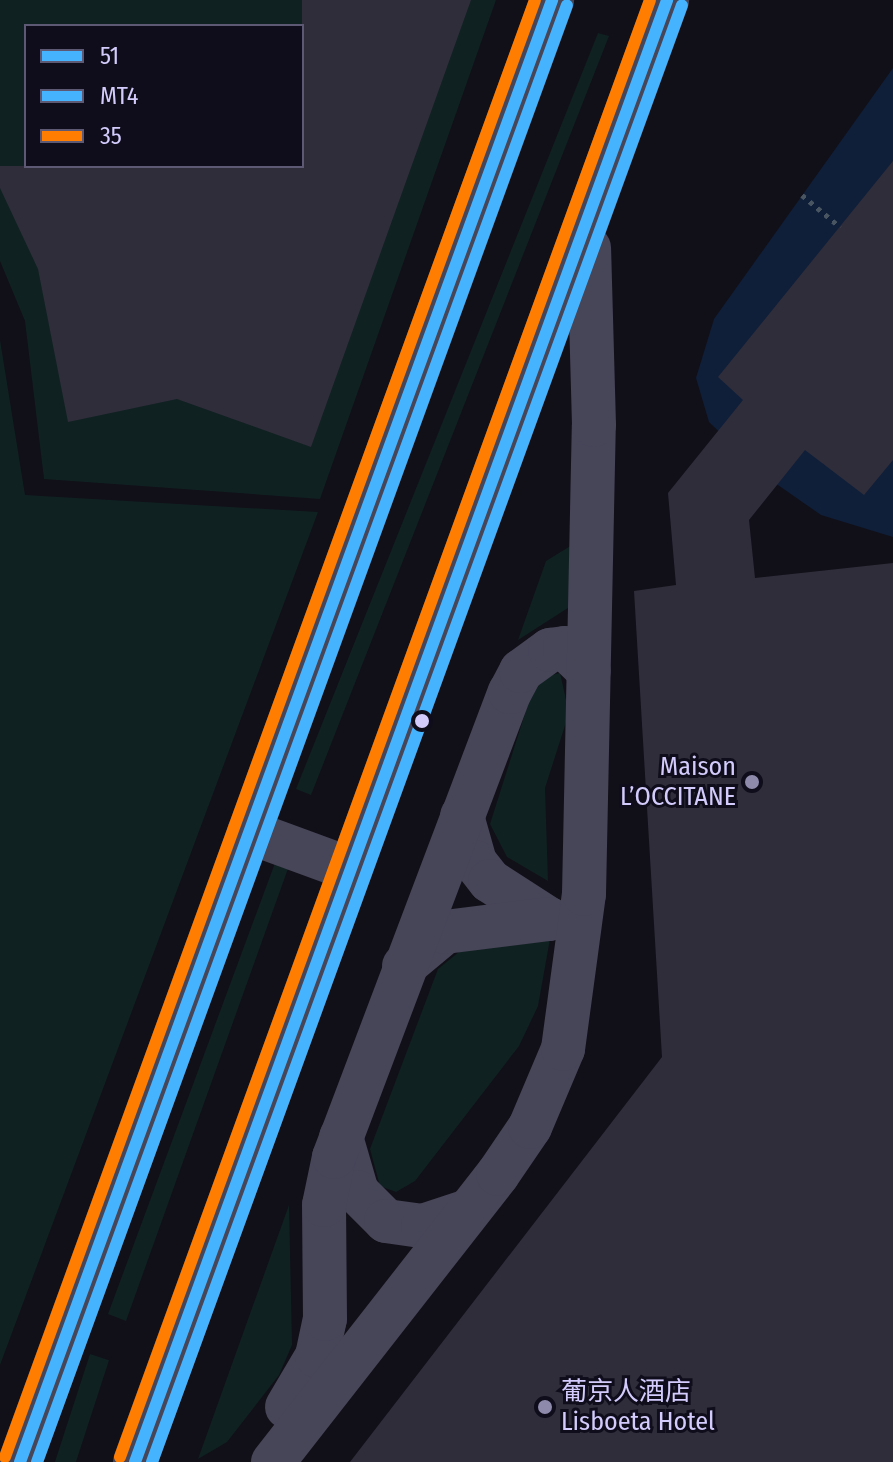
<!DOCTYPE html>
<html>
<head>
<meta charset="utf-8">
<style>
  body { margin:0 }
  #map { position:relative; width:893px; height:1462px; overflow:hidden; background:#111018; font-family:"Fira Sans Condensed","Noto Sans SC",sans-serif }
  div>[style] { position:absolute }
  .green>* { inset:0; background:#102122; transform-origin:0 0 }
  .water>* { inset:0; background:#0f1f39 }
  .building>* { inset:0; background:#2f2d3a }
  .path>* { height:5px; margin-top:-2.5px; transform-origin:0; background:repeating-linear-gradient(90deg,#495661 0 4px,transparent 0 10px) }
  .minor>* { height:44px; margin:-22px; padding:0 22px; transform-origin:22px; border-radius:22px; background:#474558 }
  .bus-1>* { height:12px; margin:-6px; padding:0 6px; transform-origin:6px; border-radius:6px; background:#46b3ff }
  .bus-2>* { height:12px; margin:-6px; padding:0 6px; transform-origin:6px; border-radius:6px; background:#46b3ff }
  .bus-3>* { height:12px; margin:-6px; padding:0 6px; transform-origin:6px; border-radius:6px; background:#ff7d00 }
  .dots>* { width:22px; height:22px; translate:-50% -50%; box-sizing:border-box; border:4px solid #0f0d1b; border-radius:50% }
  span { translate:-50% -50%; white-space:nowrap; text-align:center; line-height:1.15; -webkit-text-stroke:6px #0f0d1b; paint-order:stroke }
  .poi-label { font-size:26px; color:#d2cbfb }
  .right { translate:-100% -50%; text-align:right }
  .left { translate:0 -50%; text-align:left }
  .legend { position:absolute; left:24px; top:24px; width:280px; height:144px; box-sizing:border-box; background:#0f0d1b; border:2px solid #5d5975; margin:0; padding:10px 14px; list-style:none; font-size:24px; color:#d2cbfb }
  .legend li { display:flex; align-items:center; gap:16px; height:40px }
  .legend b { width:40px; border:2px solid #5d5975 }
</style>
</head>
<body>
<div id="map">
  <div class="green">
    <i style="clip-path:polygon(evenodd,0 0,496px 0,320px 499px,44px 479px,25px 321px,0 261px,0 0,26px 26px,302px 26px,302px 166px,26px 166px,26px 26px)"></i>
    <i style="clip-path:polygon(598px 33px,609px 36px,311px 795px,296px 789px)"></i>
    <i style="clip-path:polygon(0 340px,25px 495px,318px 512px,0 1365px)"></i>
    <i style="clip-path:polygon(577px 542px,571px 606px,518px 640px,546px 561px)"></i>
    <i style="clip-path:polygon(560px 673px,569px 713px,545px 788px,548px 881px,507px 857px,490px 824px,529px 701px,544px 677px)"></i>
    <i style="clip-path:polygon(275px 863px,290px 863px,126px 1321px,108px 1314px)"></i>
    <i style="clip-path:polygon(550px 939px,538px 1006px,519px 1046px,415px 1181px,396px 1192px,380px 1186px,370px 1149px,438px 969px,470px 943px)"></i>
    <i style="clip-path:polygon(289px 1205px,292px 1345px,279px 1375px,227px 1442px,198px 1459px)"></i>
    <i style="left:90px;top:1354px;width:20px;height:115px;rotate:18deg"></i>
  </div>
  <div class="water">
    <i style="clip-path:polygon(893px 68px,893px 537px,821px 515px,765px 476px,709px 422px,696px 378px,714px 319px)"></i>
  </div>
  <div class="building">
    <i style="clip-path:polygon(302px 0,471px 0,311px 447px,177px 399px,68px 422px,38px 269px,0 188px,0 166px,302px 166px)"></i>
    <i style="clip-path:polygon(893px 161px,893px 460px,864px 495px,805px 450px,749px 520px,755px 578px,893px 563px,893px 1462px,350px 1462px,662px 1057px,634px 591px,676px 585px,668px 493px,743px 400px,718px 377px)"></i>
  </div>
  <div class="path">
    <i style="left:802px;top:195px;width:50px;rotate:40.1deg"></i>
  </div>
  <div class="minor">
    <i style="left:462px;top:816px;width:48px;rotate:74.2deg"></i>
    <i style="left:475px;top:862px;width:24px;rotate:52deg"></i>
    <i style="left:490px;top:881px;width:70px;rotate:32.8deg"></i>
    <i style="left:249px;top:832px;width:108px;rotate:20.1deg"></i>
    <i style="left:404px;top:966px;width:53px;rotate:-39.7deg"></i>
    <i style="left:445px;top:932px;width:105px;rotate:-7.1deg"></i>
    <i style="left:341px;top:1137px;width:57px;rotate:73.8deg"></i>
    <i style="left:357px;top:1192px;width:41px;rotate:45deg"></i>
    <i style="left:386px;top:1221px;width:37px;rotate:8deg"></i>
    <i style="left:423px;top:1226px;width:47px;rotate:-18.4deg"></i>
    <i style="left:287px;top:1407px;width:59px;rotate:-59.5deg"></i>
    <i style="left:317px;top:1356px;width:38px;rotate:-78deg"></i>
    <i style="left:325px;top:1319px;width:114px;rotate:-90.5deg"></i>
    <i style="left:324px;top:1205px;width:49px;rotate:-78.2deg"></i>
    <i style="left:334px;top:1157px;width:497px;rotate:-69.3deg"></i>
    <i style="left:510px;top:692px;width:24px;rotate:-62deg"></i>
    <i style="left:521px;top:671px;width:36px;rotate:-36deg"></i>
    <i style="left:550px;top:650px;width:15px;rotate:-8deg"></i>
    <i style="left:565px;top:648px;width:33px;rotate:44deg"></i>
    <i style="left:20px;top:1462px;width:1556px;rotate:-70deg"></i>
    <i style="left:135px;top:1462px;width:1556px;rotate:-70deg"></i>
    <i style="left:273px;top:1462px;width:365px;rotate:-52deg"></i>
    <i style="left:498px;top:1174px;width:57px;rotate:-55.8deg"></i>
    <i style="left:530px;top:1127px;width:85px;rotate:-67.1deg"></i>
    <i style="left:563px;top:1049px;width:156px;rotate:-82.3deg"></i>
    <i style="left:584px;top:894px;width:469px;rotate:-88.8deg"></i>
    <i style="left:594px;top:425px;width:177px;rotate:-91.6deg"></i>
  </div>
  <div class="bus-1">
    <i style="left:20px;top:1462px;width:1556px;rotate:-70deg"></i>
    <i style="left:135px;top:1462px;width:1556px;rotate:-70deg"></i>
  </div>
  <div class="bus-2">
    <i style="left:37px;top:1462px;width:1550px;rotate:-70.01deg"></i>
    <i style="left:152px;top:1462px;width:1550px;rotate:-70.01deg"></i>
  </div>
  <div class="bus-3">
    <i style="left:5px;top:1457px;width:1550px;rotate:-70.01deg"></i>
    <i style="left:120px;top:1457px;width:1550px;rotate:-70.01deg"></i>
  </div>
  <div class="dots">
    <i style="left:422px;top:721px;background:#d2cbfb"></i>
    <i style="left:752px;top:782px;background:#8e8aac"></i>
    <i style="left:545px;top:1407px;background:#8e8aac"></i>
  </div>
  <div class="poi-label">
    <span class="right" style="left:736px;top:782px">Maison<br>L’OCCITANE</span>
    <span class="left" style="left:561px;top:1407px">葡京人酒店<br>Lisboeta Hotel</span>
  </div>
  <ul class="legend">
  <li><b style="height:10px;background:#46b3ff"></b>51</li>
  <li><b style="height:10px;background:#46b3ff"></b>MT4</li>
  <li><b style="height:10px;background:#ff7d00"></b>35</li>
  </ul>
</div>
</body>
</html>
